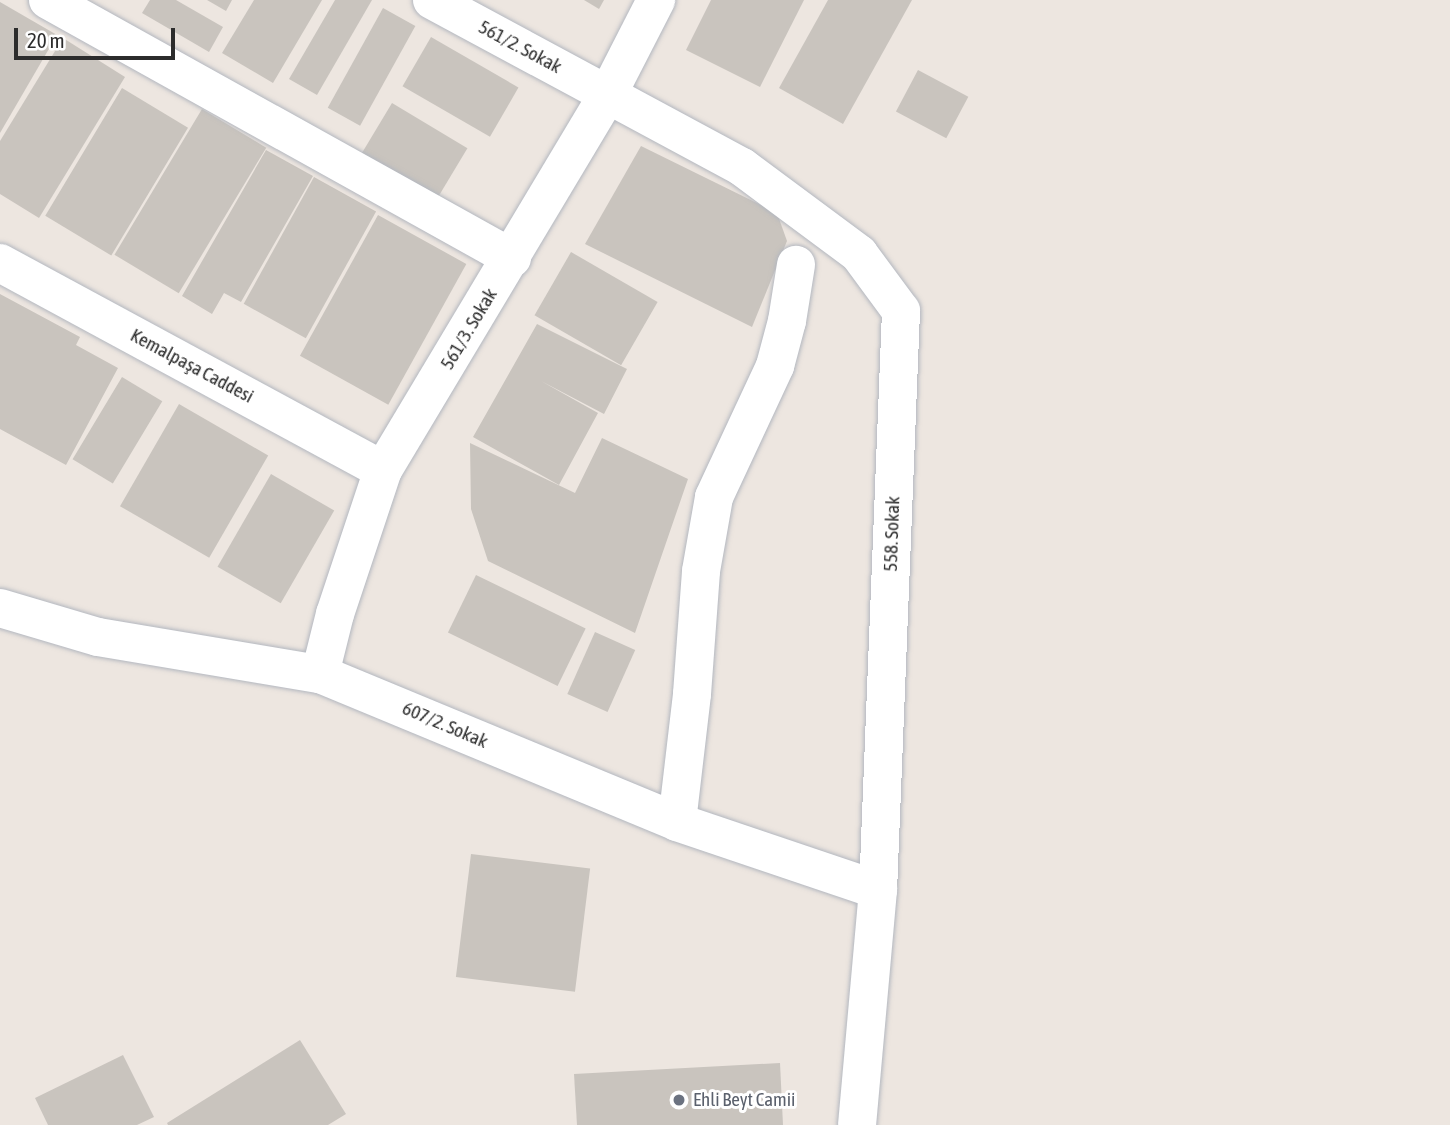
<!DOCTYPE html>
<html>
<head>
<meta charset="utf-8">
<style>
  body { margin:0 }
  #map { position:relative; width:1450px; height:1125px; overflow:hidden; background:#ede6e0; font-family:"Asap Condensed",sans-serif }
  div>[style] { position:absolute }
  .building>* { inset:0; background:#c9c4be; transform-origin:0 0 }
  .roads { filter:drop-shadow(0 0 2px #b3b7bf) drop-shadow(0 0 2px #b3b7bf) }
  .minor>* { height:38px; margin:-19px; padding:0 19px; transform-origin:19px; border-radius:19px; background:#fff }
  .dots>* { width:19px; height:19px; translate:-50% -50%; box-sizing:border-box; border:4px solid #fff; border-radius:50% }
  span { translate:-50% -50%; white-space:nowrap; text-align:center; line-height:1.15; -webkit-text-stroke:6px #fff; paint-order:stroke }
  .street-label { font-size:19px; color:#2c2c2c }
  .worship-label { font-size:19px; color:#5b616d }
  .left { translate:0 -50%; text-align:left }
  .scale { position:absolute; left:14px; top:28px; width:161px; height:32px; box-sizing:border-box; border:4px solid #2c2c2c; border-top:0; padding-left:9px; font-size:21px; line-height:24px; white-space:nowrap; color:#2c2c2c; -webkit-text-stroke:5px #fff; paint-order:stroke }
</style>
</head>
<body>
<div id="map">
  <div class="building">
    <i style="clip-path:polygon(150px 0,176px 0,223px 27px,209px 52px,142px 13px)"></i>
    <i style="clip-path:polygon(207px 0,232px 0,226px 11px)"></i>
    <i style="clip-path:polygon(254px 0,322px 0,273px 83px,222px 53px)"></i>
    <i style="clip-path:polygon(335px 0,372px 0,317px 95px,289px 79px)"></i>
    <i style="clip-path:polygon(584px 0,604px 0,599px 9px)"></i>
    <i style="clip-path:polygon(711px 0,804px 0,760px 87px,686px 50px)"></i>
    <i style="clip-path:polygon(828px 0,912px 0,843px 124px,779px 88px)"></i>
    <i style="clip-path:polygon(0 2px,57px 35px,0 133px)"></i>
    <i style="left:383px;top:8px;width:37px;height:114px;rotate:29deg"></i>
    <i style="left:431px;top:37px;width:101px;height:57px;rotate:30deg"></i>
    <i style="clip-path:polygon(63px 38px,125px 77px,39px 218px,0 194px,0 141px)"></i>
    <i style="left:918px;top:70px;width:57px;height:47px;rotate:28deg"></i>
    <i style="left:122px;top:88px;width:77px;height:149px;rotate:31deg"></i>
    <i style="left:392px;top:103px;width:88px;height:61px;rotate:31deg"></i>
    <i style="left:202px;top:109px;width:75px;height:170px;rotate:31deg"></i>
    <i style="clip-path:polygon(641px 146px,777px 213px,787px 241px,752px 327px,585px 244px)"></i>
    <i style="clip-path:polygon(266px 150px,313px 176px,241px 302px,224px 293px,212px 314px,182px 296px)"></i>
    <i style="left:314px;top:177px;width:71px;height:145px;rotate:29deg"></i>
    <i style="left:378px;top:215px;width:101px;height:161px;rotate:29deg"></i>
    <i style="left:571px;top:252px;width:100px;height:73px;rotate:30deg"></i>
    <i style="clip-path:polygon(0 294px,80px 337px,76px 345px,118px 368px,66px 465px,0 429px)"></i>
    <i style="clip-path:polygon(537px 324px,627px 369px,604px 414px,541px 381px,598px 413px,559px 485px,473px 437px)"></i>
    <i style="left:122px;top:377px;width:47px;height:96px;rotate:31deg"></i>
    <i style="left:179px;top:404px;width:103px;height:118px;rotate:30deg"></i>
    <i style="clip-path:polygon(602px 438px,688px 479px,635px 633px,488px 561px,471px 509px,470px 443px,575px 493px)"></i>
    <i style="left:271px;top:474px;width:73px;height:107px;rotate:30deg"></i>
    <i style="left:476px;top:575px;width:122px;height:64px;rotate:26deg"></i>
    <i style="left:595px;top:632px;width:44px;height:68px;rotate:24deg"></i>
    <i style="left:471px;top:854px;width:120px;height:124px;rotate:7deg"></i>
    <i style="clip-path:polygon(300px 1040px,346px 1114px,328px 1125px,168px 1125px,167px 1123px)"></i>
    <i style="clip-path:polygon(123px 1055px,154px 1117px,137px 1125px,48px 1125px,35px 1098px)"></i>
    <i style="clip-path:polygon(780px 1063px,783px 1125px,577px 1125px,574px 1074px)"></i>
  </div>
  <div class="roads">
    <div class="minor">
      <i style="left:48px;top:0;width:531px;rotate:29.08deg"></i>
      <i style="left:432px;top:0;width:352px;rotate:28.3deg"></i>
      <i style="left:742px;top:167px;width:146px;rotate:36.6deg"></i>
      <i style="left:859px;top:254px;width:71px;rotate:53.6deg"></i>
      <i style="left:901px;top:311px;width:579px;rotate:92.27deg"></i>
      <i style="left:878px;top:890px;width:236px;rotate:95.1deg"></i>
      <i style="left:0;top:263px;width:435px;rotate:28.4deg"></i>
      <i style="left:0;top:608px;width:102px;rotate:16.5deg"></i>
      <i style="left:98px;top:637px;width:225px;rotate:9.5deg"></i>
      <i style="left:320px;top:674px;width:386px;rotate:22.5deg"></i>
      <i style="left:677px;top:822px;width:212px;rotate:18.7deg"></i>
      <i style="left:320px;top:674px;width:62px;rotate:-76deg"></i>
      <i style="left:335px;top:614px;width:152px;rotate:-71.6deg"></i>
      <i style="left:383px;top:470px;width:438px;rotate:-59.1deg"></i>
      <i style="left:608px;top:94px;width:106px;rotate:-62.9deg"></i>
      <i style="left:677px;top:822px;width:129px;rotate:-83.3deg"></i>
      <i style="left:692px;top:694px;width:123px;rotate:-85.8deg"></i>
      <i style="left:701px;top:571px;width:75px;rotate:-80deg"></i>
      <i style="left:714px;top:497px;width:145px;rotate:-65deg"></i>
      <i style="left:775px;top:366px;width:47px;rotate:-75.1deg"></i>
      <i style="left:787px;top:321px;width:57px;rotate:-80.9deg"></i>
    </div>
  </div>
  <div class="dots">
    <i style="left:679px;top:1100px;background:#6b7280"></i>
  </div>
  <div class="street-label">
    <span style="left:520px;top:47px;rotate:28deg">561/2. Sokak</span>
    <span style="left:469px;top:329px;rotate:-59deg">561/3. Sokak</span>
    <span style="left:192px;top:366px;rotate:28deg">Kemalpaşa Caddesi</span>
    <span style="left:892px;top:534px;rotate:-88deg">558. Sokak</span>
    <span style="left:445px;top:725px;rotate:23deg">607/2. Sokak</span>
  </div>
  <div class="worship-label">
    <span class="left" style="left:693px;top:1100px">Ehli Beyt Camii</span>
  </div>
  <div class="scale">20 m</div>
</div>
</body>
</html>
